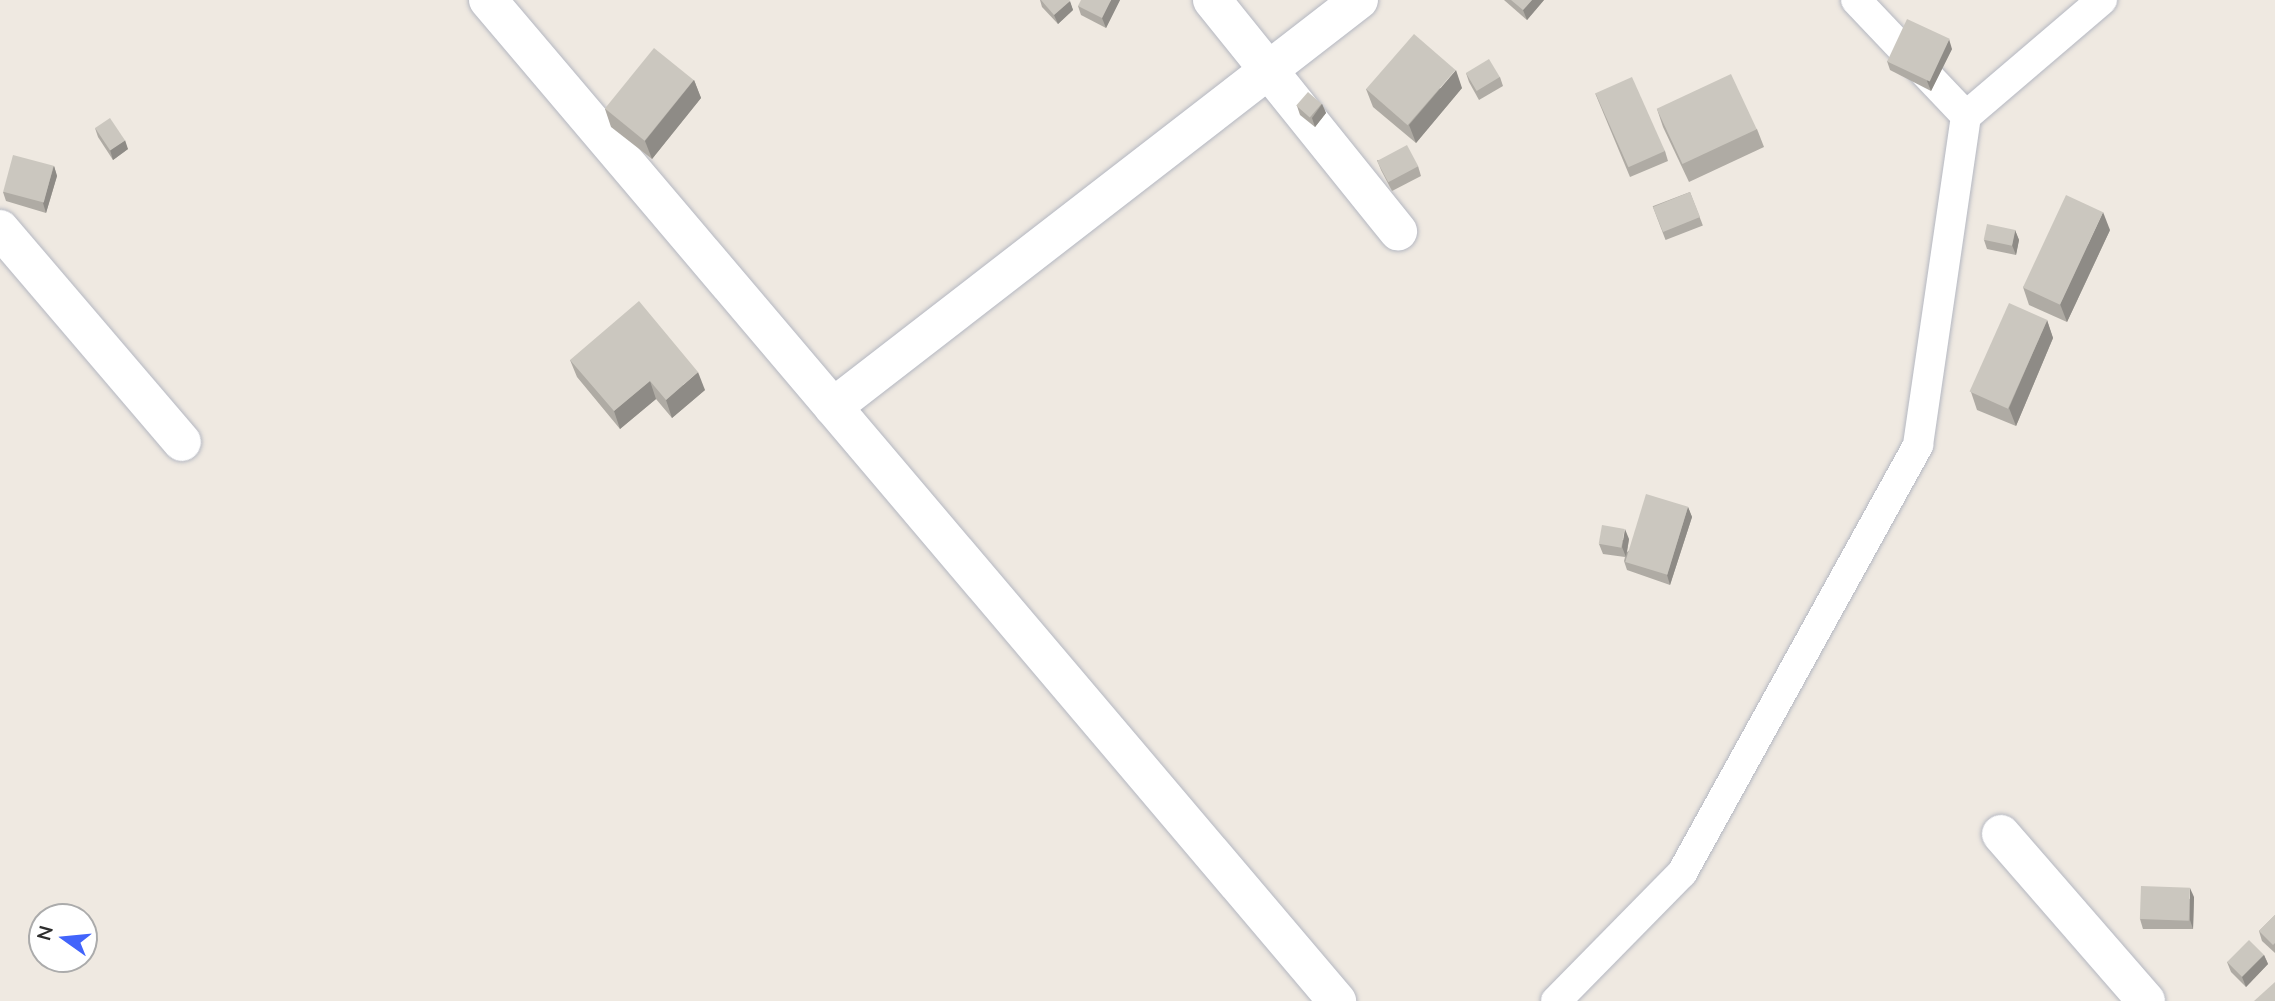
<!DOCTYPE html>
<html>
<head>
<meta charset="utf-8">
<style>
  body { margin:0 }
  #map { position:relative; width:2275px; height:1001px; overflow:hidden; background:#efe9e1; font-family:Mulish,sans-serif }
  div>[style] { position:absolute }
  .roads { filter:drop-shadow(0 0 2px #b4b7c1) drop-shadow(0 0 2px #b4b7c1) }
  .service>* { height:30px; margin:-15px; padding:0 15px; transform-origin:15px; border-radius:15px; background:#fff }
  .minor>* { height:38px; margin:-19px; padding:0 19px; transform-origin:19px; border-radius:19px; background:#fff }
  .wall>* { inset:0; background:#afaba4; transform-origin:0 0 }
  .shaded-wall>* { inset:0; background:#8e8b86 }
  .building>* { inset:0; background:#cbc7bf; transform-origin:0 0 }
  span { translate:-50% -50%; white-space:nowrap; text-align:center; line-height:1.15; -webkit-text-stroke:5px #fff; paint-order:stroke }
  .north { position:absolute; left:28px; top:903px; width:70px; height:70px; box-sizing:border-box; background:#fff; border:2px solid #ababab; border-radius:50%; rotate:285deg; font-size:19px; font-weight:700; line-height:28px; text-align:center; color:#2e2e2e }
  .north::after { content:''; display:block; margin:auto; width:24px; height:32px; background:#4264fb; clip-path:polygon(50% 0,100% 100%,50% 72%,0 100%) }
</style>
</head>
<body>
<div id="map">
  <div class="roads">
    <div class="service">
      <i style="left:1856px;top:0;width:160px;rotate:46.5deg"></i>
      <i style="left:1556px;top:1001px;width:180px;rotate:-45.5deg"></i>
      <i style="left:1682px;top:873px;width:489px;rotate:-61.1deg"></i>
      <i style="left:1918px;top:445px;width:332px;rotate:-81.7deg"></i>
      <i style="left:1966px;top:116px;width:179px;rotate:-40.5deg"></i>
    </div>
    <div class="minor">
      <i style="left:488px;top:0;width:1313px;rotate:49.7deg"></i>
      <i style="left:1212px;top:0;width:297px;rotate:51.2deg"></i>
      <i style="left:0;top:229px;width:280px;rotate:49.5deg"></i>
      <i style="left:833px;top:407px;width:665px;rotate:-37.73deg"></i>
      <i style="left:2001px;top:834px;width:221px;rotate:49deg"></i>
    </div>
  </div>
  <div class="wall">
    <i style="clip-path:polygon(1040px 0,1069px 0,1073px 10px,1058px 24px,1042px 7px)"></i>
    <i style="clip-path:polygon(1120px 0,1106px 28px,1081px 15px,1078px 6px)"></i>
    <i style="clip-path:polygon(1504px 0,1544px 0,1527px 20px)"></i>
    <i style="clip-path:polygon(1952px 49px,1931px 91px,1890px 70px,1887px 61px)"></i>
    <i style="clip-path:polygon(1466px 73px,1500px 77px,1503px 86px,1479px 100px,1469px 82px)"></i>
    <i style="clip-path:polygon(694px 80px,701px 98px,652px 159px,611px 127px,605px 109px)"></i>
    <i style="clip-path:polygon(1462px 88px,1416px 143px,1373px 107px,1366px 89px)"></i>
    <i style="clip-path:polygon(1595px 93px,1665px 151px,1668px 161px,1630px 177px)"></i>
    <i style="clip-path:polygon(1322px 104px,1326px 113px,1315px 127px,1300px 115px,1297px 106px)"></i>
    <i style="clip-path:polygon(1657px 109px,1757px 129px,1764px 147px,1689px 182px,1663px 127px)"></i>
    <i style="clip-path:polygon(95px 128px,128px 149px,113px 160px,98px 137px)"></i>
    <i style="clip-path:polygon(1377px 160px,1418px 166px,1421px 176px,1392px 191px,1381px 170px)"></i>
    <i style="clip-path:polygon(54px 166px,57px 176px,46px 213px,6px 201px,3px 192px)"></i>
    <i style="left:1690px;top:192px;width:36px;height:40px;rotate:69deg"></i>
    <i style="clip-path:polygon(2015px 230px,2019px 240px,2016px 255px,1987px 249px,1984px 240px)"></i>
    <i style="clip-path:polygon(2110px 230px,2067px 322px,2029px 305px,2023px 287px)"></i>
    <i style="clip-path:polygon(2047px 320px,2053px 338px,2016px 426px,1977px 410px,1971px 392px)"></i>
    <i style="clip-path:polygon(570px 360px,705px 390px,672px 418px,656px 399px,620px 429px,577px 377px)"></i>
    <i style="clip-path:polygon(1688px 507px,1692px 517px,1670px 585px,1627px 570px,1624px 561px,1625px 557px,1603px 554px,1599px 544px,1629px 539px,1627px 552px)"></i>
    <i style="clip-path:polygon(2194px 897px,2193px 929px,2143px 929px,2140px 919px)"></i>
    <i style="clip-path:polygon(2275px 915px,2275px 953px,2262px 941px,2259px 931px)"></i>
    <i style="clip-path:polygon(2264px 955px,2268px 964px,2246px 987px,2231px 972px,2227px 962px)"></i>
  </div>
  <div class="shaded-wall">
    <i style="clip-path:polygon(1111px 0,1120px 0,1106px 28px,1102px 18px)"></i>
    <i style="clip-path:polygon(1532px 0,1544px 0,1527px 20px,1523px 10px)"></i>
    <i style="clip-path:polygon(1070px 1px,1073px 10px,1058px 24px,1054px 15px)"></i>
    <i style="clip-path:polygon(1949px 39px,1952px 49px,1931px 91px,1927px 81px)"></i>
    <i style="clip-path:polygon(1456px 70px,1462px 88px,1416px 143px,1409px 125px)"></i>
    <i style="clip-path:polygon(694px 80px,701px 98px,652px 159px,645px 141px)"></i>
    <i style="clip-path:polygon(1322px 104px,1326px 113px,1315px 127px,1312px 118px)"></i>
    <i style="clip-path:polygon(125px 140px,128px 149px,113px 160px,110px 150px)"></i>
    <i style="clip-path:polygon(54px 166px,57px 176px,46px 213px,43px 203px)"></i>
    <i style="clip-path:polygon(2103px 212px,2110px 230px,2067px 322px,2060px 304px)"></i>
    <i style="clip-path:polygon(2015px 230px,2019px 240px,2016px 255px,2012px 245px)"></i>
    <i style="clip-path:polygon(2047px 320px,2053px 338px,2016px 426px,2009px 408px)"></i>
    <i style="clip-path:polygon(698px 372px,705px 390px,672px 418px,666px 400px)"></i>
    <i style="clip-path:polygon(650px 381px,656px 399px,620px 429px,614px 411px)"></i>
    <i style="clip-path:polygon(1688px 507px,1692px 517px,1670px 585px,1667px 575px)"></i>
    <i style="clip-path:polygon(1625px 529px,1629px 539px,1626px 557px,1622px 547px)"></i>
    <i style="clip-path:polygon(2190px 888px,2194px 897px,2193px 929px,2190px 920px)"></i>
    <i style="clip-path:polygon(2264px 955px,2268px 964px,2246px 987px,2242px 977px)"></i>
  </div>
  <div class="building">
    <i style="clip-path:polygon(1041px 0,1069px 0,1070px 1px,1054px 15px)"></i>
    <i style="clip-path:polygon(1081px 0,1111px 0,1102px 18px,1078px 6px)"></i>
    <i style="clip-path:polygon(1511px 0,1532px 0,1523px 10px)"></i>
    <i style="left:1907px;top:19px;width:47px;height:47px;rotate:25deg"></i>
    <i style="left:1414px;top:34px;width:55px;height:73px;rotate:41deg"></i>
    <i style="left:654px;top:48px;width:51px;height:78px;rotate:39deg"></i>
    <i style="left:1489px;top:59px;width:21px;height:27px;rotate:59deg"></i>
    <i style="left:1731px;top:74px;width:61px;height:82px;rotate:65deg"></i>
    <i style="left:1632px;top:77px;width:81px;height:40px;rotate:66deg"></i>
    <i style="left:1308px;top:92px;width:18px;height:18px;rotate:41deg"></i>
    <i style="left:110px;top:118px;width:27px;height:18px;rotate:56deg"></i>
    <i style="left:1407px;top:145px;width:24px;height:34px;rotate:62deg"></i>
    <i style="left:13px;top:155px;width:42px;height:38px;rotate:15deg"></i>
    <i style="left:1690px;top:192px;width:27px;height:40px;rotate:68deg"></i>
    <i style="left:2066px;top:195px;width:41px;height:102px;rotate:25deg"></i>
    <i style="left:1987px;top:224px;width:29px;height:16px;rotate:12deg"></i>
    <i style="clip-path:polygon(639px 301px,698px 372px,666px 400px,650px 381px,614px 411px,570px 360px)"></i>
    <i style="left:2009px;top:303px;width:42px;height:97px;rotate:24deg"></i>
    <i style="left:1646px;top:494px;width:44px;height:71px;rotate:17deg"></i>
    <i style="left:1602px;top:525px;width:23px;height:19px;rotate:10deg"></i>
    <i style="left:2141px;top:886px;width:49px;height:33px;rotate:2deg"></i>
    <i style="clip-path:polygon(2275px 915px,2275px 943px,2273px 945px,2259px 931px)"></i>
    <i style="left:2249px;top:940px;width:21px;height:31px;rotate:45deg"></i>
    <i style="clip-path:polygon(2275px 982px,2275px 1001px,2254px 1001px)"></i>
  </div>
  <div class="north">N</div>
</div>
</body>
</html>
